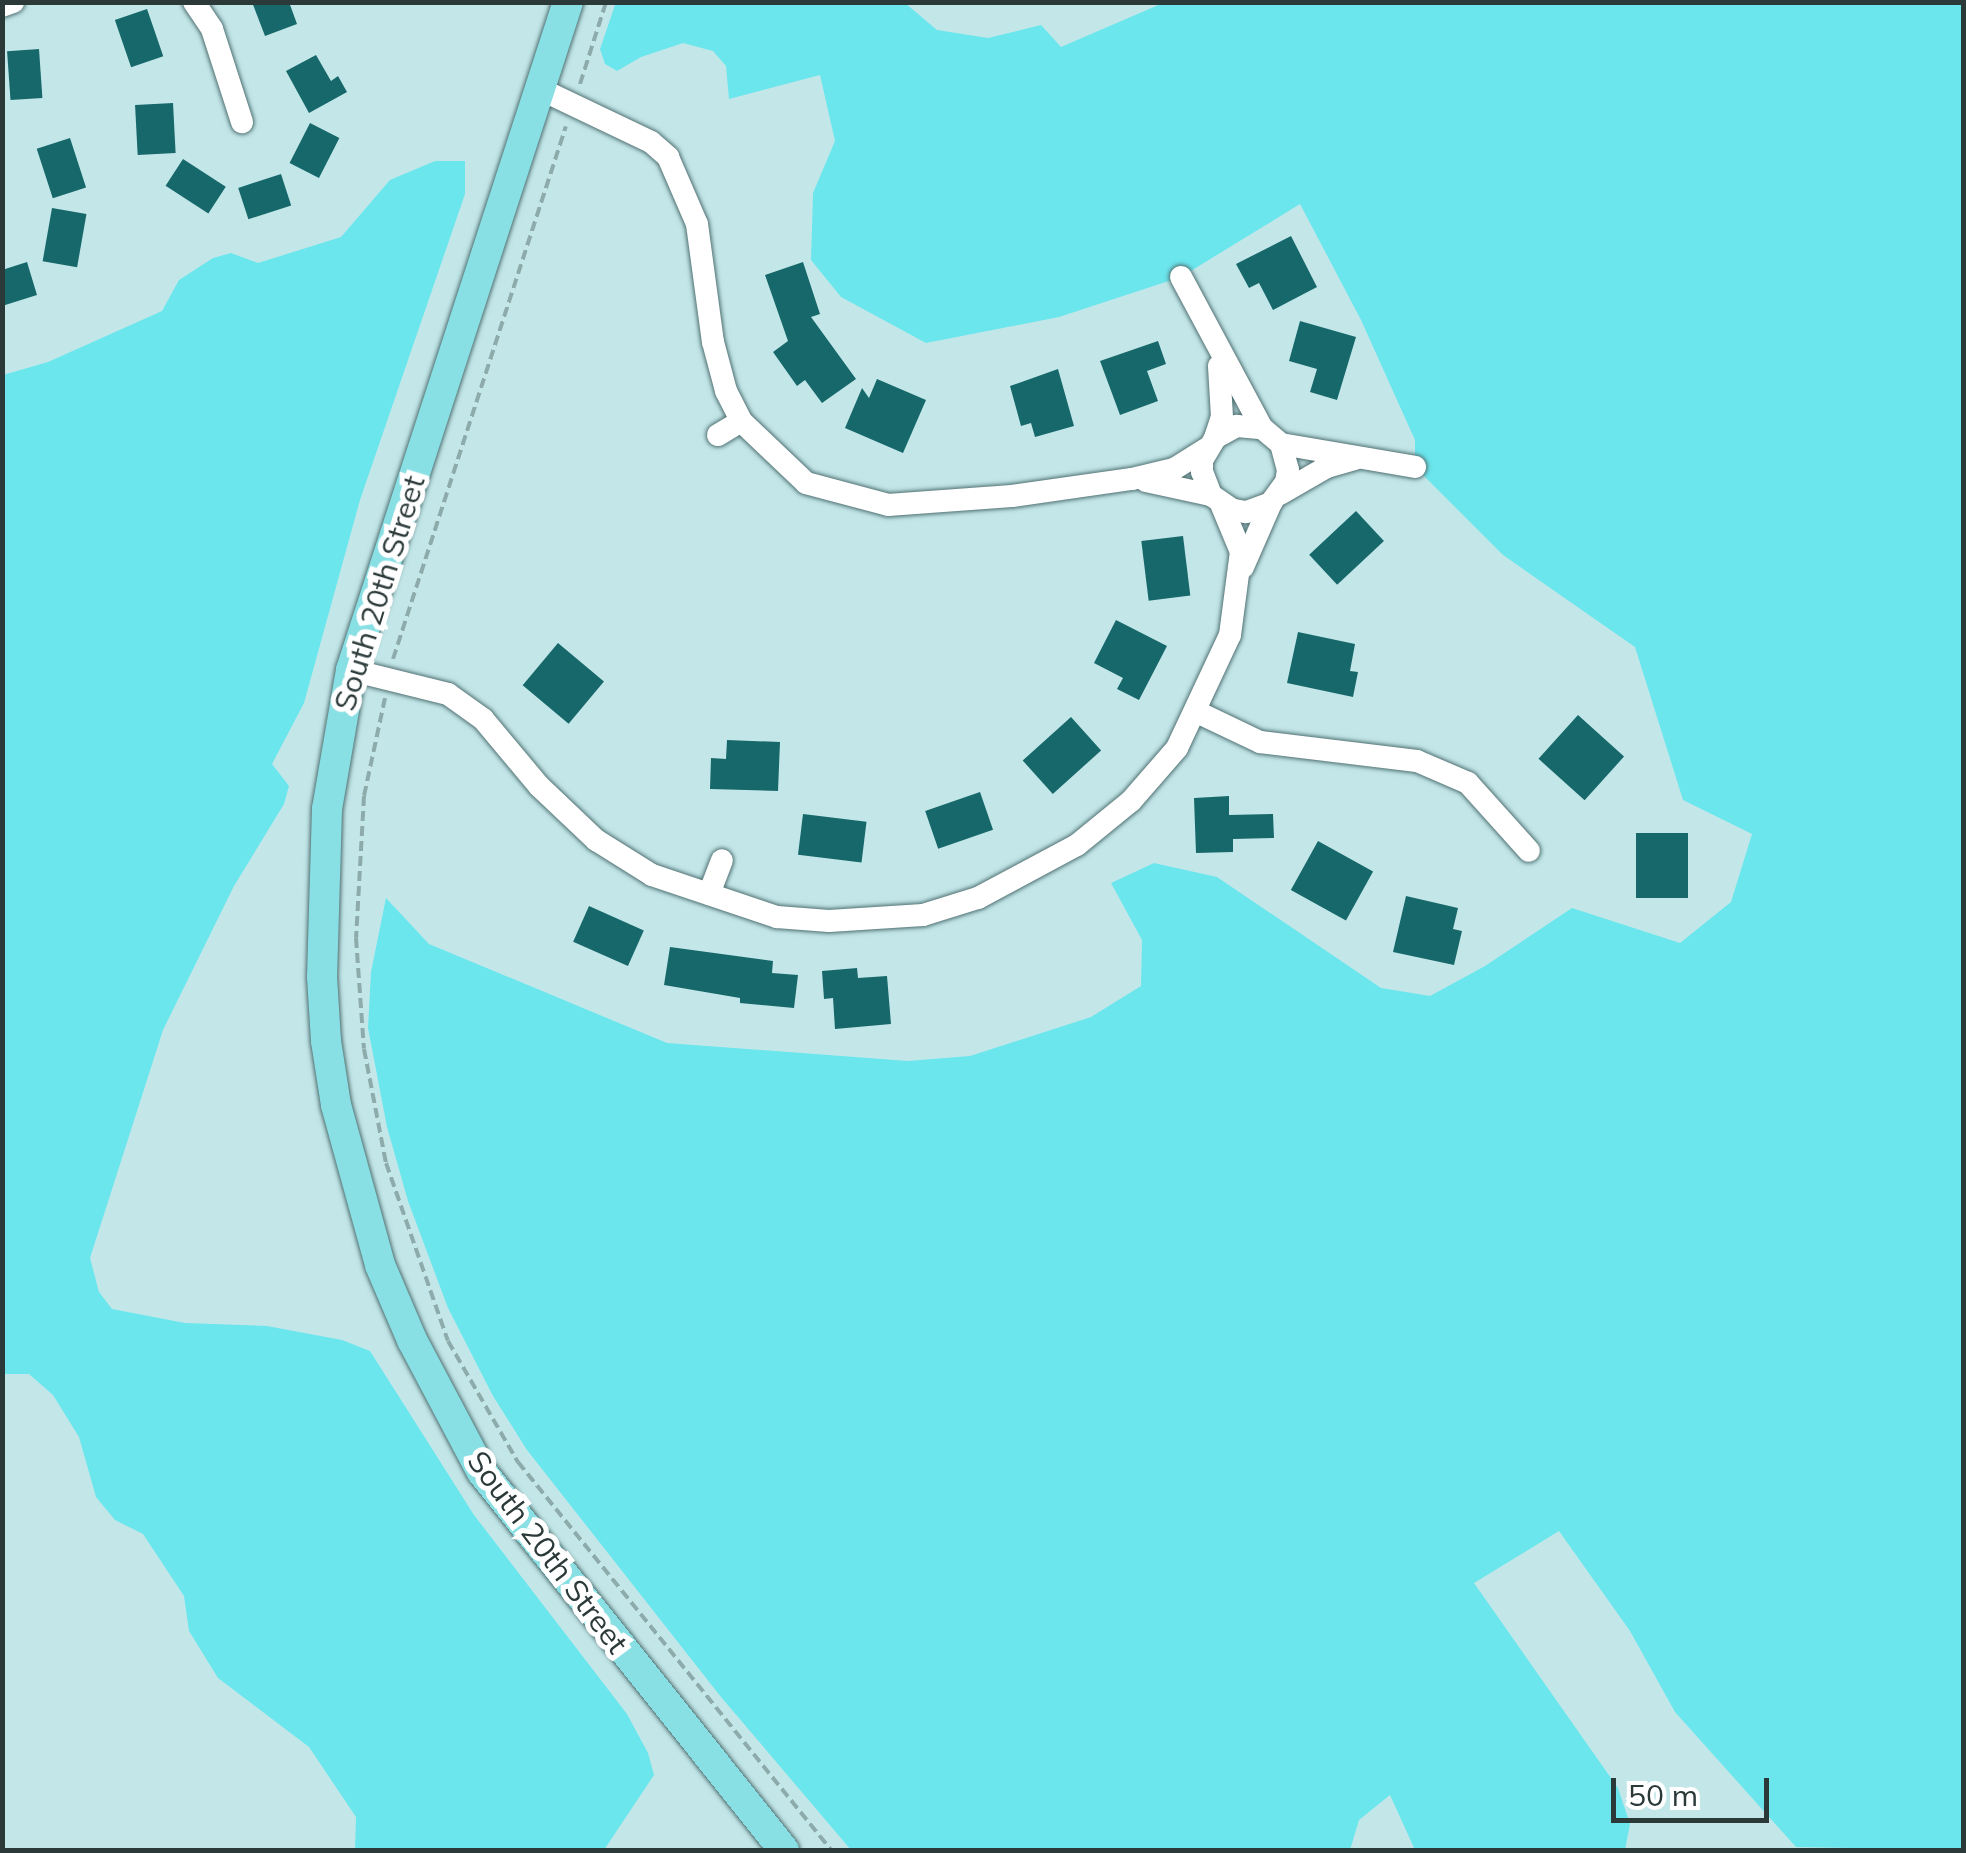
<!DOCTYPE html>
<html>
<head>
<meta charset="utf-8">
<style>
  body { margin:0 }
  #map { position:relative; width:1966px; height:1853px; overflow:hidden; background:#c3e7e9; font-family:Mulish,sans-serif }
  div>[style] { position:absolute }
  .green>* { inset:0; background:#6be6ed }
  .building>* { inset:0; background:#17686b; transform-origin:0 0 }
  .path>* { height:4px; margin-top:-2px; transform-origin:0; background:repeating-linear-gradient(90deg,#8eabac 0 10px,transparent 0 15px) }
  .roads { filter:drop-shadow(0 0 2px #517173) drop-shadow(0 0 2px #517173) }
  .minor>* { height:22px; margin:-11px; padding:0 11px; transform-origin:11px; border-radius:11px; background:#fff }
  .major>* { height:30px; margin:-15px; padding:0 15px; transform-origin:15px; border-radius:15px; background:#89e0e4 }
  span { translate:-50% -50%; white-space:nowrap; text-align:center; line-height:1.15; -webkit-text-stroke:10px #fff; paint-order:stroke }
  .street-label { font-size:30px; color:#2b3939 }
  .frame { position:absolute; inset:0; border:5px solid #2b3939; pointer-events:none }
  .scale { position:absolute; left:1611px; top:1778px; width:158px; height:45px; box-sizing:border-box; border:5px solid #2b3939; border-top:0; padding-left:12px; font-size:30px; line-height:35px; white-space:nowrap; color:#2b3939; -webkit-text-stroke:8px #fff; paint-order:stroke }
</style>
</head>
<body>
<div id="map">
  <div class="green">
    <i style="clip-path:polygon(616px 2px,905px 3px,937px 30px,988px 38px,1041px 25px,1061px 47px,1163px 3px,1963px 3px,1963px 1850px,1796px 1847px,1675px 1712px,1630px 1631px,1559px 1531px,1474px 1583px,1618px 1788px,1630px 1824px,1625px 1850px,1415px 1850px,1390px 1795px,1359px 1820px,1350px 1850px,851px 1850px,721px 1697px,527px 1450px,493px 1396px,448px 1308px,408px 1201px,387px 1127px,368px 1028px,371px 972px,386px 898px,429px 944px,667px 1043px,908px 1061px,970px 1056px,1091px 1017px,1141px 986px,1142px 940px,1111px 883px,1154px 863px,1217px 877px,1381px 988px,1430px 996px,1485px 966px,1572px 908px,1680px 943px,1731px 902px,1752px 834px,1683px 800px,1635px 647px,1503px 555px,1415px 467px,1415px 440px,1361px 320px,1300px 204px,1181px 277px,1059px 317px,926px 343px,841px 297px,811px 260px,813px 193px,835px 141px,820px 75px,729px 99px,726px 66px,713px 51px,683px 43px,641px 57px,617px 71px,605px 64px,600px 49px)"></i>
    <i style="clip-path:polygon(435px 161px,465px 161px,465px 194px,360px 500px,304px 703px,272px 764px,289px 786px,284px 804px,234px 886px,163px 1030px,90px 1258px,99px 1292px,112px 1309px,185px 1323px,267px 1326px,342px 1340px,370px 1351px,474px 1515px,627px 1714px,648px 1753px,654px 1775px,604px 1850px,355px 1850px,356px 1817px,309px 1747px,218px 1678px,189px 1631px,184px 1596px,143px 1534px,115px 1520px,96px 1497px,79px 1437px,53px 1395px,29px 1374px,3px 1374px,3px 375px,48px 362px,162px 311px,179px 280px,213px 258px,231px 253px,258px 263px,341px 237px,390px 180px)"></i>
  </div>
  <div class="building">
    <i style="clip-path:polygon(252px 2px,289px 2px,297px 24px,265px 36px)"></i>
    <i style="left:147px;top:9px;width:50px;height:34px;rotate:71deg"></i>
    <i style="left:39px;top:49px;width:49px;height:32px;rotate:86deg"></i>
    <i style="clip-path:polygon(316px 55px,331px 81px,338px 76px,347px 92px,309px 113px,286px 71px)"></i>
    <i style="left:173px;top:103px;width:50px;height:38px;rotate:87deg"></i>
    <i style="left:310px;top:123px;width:33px;height:45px;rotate:27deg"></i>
    <i style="left:70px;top:138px;width:52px;height:35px;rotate:72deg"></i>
    <i style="left:183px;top:159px;width:51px;height:32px;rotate:33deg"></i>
    <i style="left:281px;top:174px;width:33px;height:45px;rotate:72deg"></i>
    <i style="left:52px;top:208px;width:35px;height:54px;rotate:10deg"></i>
    <i style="clip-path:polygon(1291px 236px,1317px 287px,1273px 310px,1259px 283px,1249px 288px,1236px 264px)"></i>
    <i style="clip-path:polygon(27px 262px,37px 295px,2px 306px,2px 270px)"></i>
    <i style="clip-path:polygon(803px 262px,820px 314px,811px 317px,856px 379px,822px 403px,805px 380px,797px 386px,773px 352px,788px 341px,765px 275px)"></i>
    <i style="clip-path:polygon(1300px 321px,1356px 337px,1337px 400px,1310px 392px,1317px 369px,1289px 361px)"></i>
    <i style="clip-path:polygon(1158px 341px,1166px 364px,1147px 371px,1158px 401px,1120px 415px,1100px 361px)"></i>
    <i style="clip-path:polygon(1058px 369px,1074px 426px,1035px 437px,1031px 423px,1021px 426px,1010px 386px)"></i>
    <i style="clip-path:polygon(877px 379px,926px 400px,903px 453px,845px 428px,862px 388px,869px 398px)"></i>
    <i style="left:1356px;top:511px;width:41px;height:64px;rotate:47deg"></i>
    <i style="left:1183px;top:536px;width:60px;height:42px;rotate:83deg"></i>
    <i style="clip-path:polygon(1116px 620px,1167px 646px,1139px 700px,1117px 689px,1123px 678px,1094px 663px)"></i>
    <i style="clip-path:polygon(1298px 632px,1355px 644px,1350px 671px,1358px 672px,1353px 697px,1287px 683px)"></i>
    <i style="left:558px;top:643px;width:60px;height:55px;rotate:40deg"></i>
    <i style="left:1578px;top:715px;width:62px;height:59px;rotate:42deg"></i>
    <i style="left:1071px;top:717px;width:45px;height:65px;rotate:48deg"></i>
    <i style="clip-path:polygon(727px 740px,780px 742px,778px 791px,710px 789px,711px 758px,726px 759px)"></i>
    <i style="left:980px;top:792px;width:40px;height:58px;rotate:71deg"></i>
    <i style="clip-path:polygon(1229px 796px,1229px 815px,1273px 814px,1274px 838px,1233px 839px,1233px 852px,1196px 853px,1194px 798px)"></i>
    <i style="left:803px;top:814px;width:64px;height:41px;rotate:7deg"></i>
    <i style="left:1636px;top:833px;width:52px;height:65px"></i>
    <i style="left:1318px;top:841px;width:63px;height:56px;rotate:29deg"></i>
    <i style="clip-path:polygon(1406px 896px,1458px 908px,1453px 929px,1462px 931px,1454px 965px,1393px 952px)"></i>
    <i style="left:589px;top:906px;width:60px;height:39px;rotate:24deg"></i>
    <i style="clip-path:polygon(670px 947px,773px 961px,772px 973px,798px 975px,794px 1008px,740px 1003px,740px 998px,664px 985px)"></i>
    <i style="clip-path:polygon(857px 968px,858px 978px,887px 976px,891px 1024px,835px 1029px,833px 998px,824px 999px,822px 971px)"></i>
  </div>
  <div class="path">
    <i style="left:580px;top:84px;width:86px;rotate:-72.4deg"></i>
    <i style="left:393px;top:659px;width:560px;rotate:-72.02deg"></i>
    <i style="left:385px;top:698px;width:100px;rotate:102.1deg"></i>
    <i style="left:364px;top:796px;width:142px;rotate:93.2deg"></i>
    <i style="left:356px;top:938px;width:111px;rotate:85.9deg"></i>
    <i style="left:364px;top:1049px;width:116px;rotate:79.1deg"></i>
    <i style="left:386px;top:1163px;width:188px;rotate:70.8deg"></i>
    <i style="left:448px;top:1341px;width:140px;rotate:60deg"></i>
    <i style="left:518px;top:1462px;width:499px;rotate:51.1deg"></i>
  </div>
  <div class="roads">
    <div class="minor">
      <i style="left:194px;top:2px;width:32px;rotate:56deg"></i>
      <i style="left:212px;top:29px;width:98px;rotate:72.1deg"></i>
      <i style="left:2px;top:6px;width:12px;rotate:-20deg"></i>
      <i style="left:540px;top:89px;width:123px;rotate:25.5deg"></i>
      <i style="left:651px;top:142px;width:23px;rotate:41deg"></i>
      <i style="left:668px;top:157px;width:73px;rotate:66.6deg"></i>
      <i style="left:697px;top:224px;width:119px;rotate:82.3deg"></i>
      <i style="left:713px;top:342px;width:51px;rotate:75.1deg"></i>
      <i style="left:726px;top:391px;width:34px;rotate:63deg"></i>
      <i style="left:741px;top:421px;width:90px;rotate:43.6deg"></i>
      <i style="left:806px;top:483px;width:85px;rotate:15deg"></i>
      <i style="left:888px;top:505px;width:124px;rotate:-4.2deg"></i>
      <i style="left:1012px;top:496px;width:121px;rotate:-8.1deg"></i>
      <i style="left:1132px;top:479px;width:43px;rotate:-13.4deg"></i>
      <i style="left:1174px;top:469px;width:39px;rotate:-32deg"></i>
      <i style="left:1181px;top:277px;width:171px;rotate:61.8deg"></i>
      <i style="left:718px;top:435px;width:27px;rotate:-31deg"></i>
      <i style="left:1215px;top:438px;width:22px;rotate:-72deg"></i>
      <i style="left:1222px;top:417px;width:51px;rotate:-93.4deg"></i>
      <i style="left:1281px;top:444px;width:27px;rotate:75deg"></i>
      <i style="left:1288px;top:470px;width:12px;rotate:99deg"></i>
      <i style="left:1286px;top:482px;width:26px;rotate:126deg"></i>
      <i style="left:1271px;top:503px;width:27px;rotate:160deg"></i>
      <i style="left:1246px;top:512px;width:13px;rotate:-171deg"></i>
      <i style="left:1233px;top:510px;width:27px;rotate:-146deg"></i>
      <i style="left:1211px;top:495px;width:25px;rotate:-111deg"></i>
      <i style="left:1202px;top:472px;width:12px;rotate:-90deg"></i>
      <i style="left:1202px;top:460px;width:26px;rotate:-59deg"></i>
      <i style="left:1215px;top:438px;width:25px;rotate:-29deg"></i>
      <i style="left:1237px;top:426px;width:25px;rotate:5deg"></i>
      <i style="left:1262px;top:428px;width:25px;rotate:40deg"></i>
      <i style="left:1281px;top:444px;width:136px;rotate:9.7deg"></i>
      <i style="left:1146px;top:481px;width:66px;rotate:12.2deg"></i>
      <i style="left:1280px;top:494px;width:54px;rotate:-29.9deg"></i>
      <i style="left:1327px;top:467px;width:29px;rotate:-16deg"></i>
      <i style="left:1243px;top:567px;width:70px;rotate:-66.4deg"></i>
      <i style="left:351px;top:670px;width:100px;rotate:13.9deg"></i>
      <i style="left:448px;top:694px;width:43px;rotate:35.5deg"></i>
      <i style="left:483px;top:719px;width:87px;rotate:50.1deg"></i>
      <i style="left:539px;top:786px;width:79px;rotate:43.5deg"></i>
      <i style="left:596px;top:840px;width:66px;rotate:32deg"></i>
      <i style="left:652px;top:875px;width:132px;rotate:18.6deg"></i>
      <i style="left:777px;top:917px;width:52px;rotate:4.4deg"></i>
      <i style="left:829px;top:921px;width:94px;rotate:-3.7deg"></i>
      <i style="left:923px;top:915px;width:58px;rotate:-17.2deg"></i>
      <i style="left:978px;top:898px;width:112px;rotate:-28.2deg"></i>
      <i style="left:1077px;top:845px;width:70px;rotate:-39.2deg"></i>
      <i style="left:1131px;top:801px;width:70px;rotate:-49deg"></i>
      <i style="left:1177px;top:748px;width:125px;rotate:-64.9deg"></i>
      <i style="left:1230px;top:635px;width:84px;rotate:-82.5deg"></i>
      <i style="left:1241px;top:552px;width:52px;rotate:-112.6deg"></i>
      <i style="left:1197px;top:712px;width:70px;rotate:25.5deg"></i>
      <i style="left:1260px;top:742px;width:158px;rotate:6.9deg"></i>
      <i style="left:1417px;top:761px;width:56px;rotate:23.3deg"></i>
      <i style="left:1468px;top:783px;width:91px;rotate:48.1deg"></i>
      <i style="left:709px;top:894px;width:36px;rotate:-69deg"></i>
    </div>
    <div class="major">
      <i style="left:568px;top:2px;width:702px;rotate:108deg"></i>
      <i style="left:351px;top:670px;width:141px;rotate:99.8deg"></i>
      <i style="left:327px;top:809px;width:168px;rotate:91.7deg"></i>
      <i style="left:322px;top:977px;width:64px;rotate:86.4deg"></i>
      <i style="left:326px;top:1041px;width:65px;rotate:81.1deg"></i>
      <i style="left:336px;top:1105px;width:166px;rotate:74.6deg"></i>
      <i style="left:380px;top:1265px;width:82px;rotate:66.9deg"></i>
      <i style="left:412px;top:1340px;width:149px;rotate:62.1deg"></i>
      <i style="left:482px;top:1472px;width:484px;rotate:51.4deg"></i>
    </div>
  </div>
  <div class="street-label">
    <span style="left:379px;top:593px;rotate:-73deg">South 20th Street</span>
    <span style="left:548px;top:1552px;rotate:53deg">South 20th Street</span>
  </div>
  <div class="frame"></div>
  <div class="scale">50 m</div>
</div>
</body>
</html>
